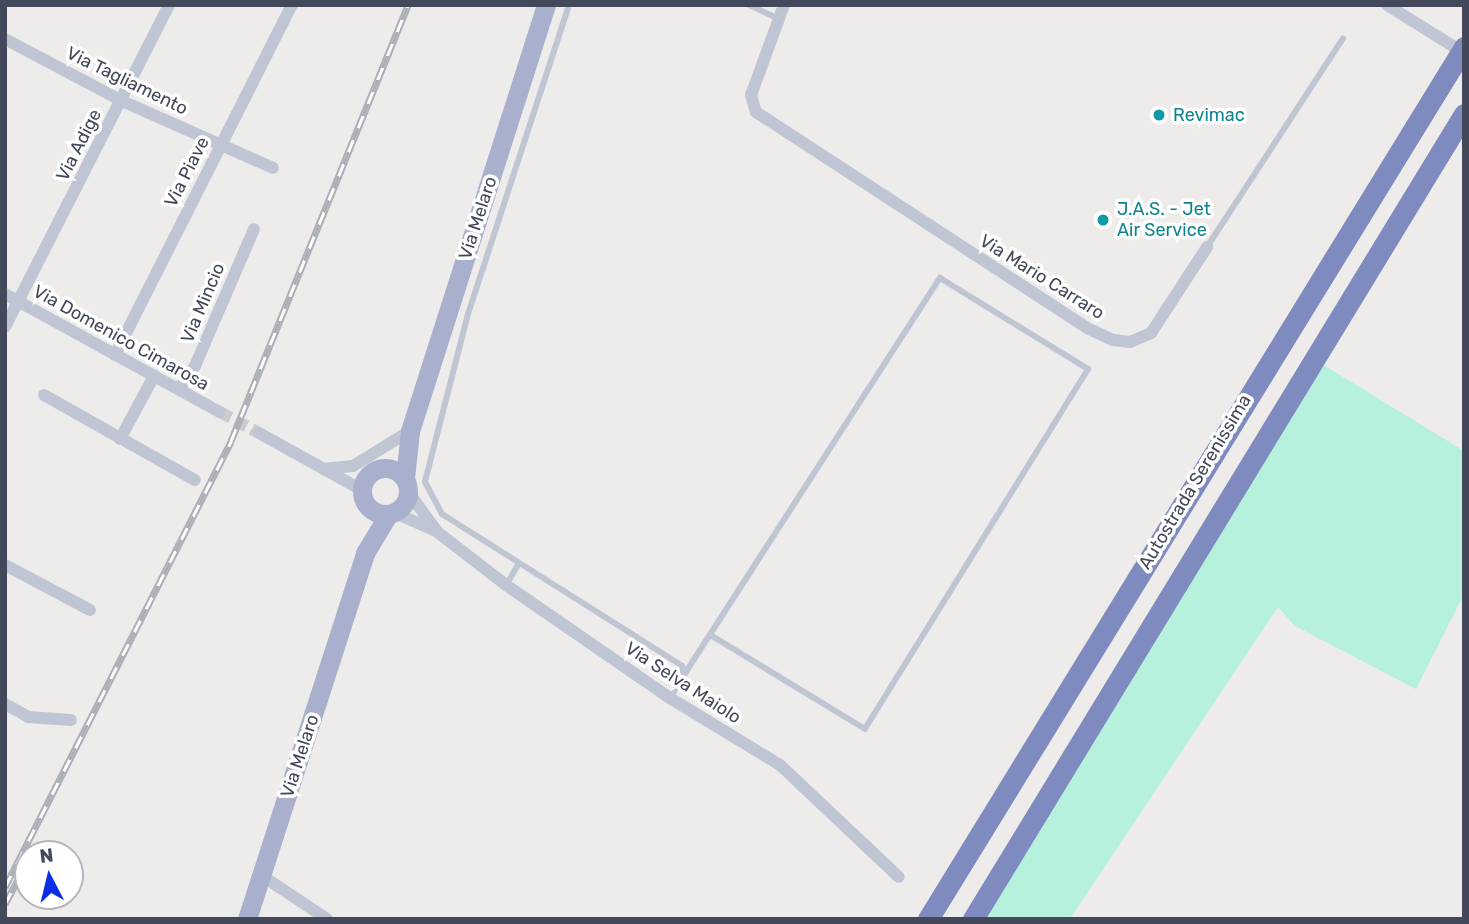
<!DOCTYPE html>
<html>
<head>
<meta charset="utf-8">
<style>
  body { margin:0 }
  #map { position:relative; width:1469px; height:924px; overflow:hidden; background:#eeeceb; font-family:Rubik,sans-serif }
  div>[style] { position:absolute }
  .green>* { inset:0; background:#b5f1dd }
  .street-tunnel>* { height:12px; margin-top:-6px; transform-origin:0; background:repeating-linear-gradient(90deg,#cccbce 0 12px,transparent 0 18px) }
  .lane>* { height:6px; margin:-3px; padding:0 3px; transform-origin:3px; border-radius:3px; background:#c0c5d4 }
  .street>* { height:12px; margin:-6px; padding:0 6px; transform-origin:6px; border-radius:6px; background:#c0c5d4 }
  .primary>* { height:19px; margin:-9.5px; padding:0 9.5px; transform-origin:9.5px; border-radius:9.5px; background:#a8b0cd }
  .primary>.ring { margin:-9.5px; padding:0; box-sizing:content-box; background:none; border:19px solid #a8b0cd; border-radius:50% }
  .highway>* { height:21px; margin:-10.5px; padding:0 10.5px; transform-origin:10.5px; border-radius:10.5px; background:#7f8bbe }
  .rail>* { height:7px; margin-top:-3.5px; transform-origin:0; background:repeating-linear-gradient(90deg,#fff 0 13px,#adaeb6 0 26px); box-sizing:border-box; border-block:2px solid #adaeb6 }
  .dots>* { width:19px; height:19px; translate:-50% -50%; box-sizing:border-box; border:4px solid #fff; border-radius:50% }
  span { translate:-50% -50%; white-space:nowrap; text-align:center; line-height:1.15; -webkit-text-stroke:7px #fff; paint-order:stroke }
  .street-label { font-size:18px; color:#43485a }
  .culture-label { font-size:18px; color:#0d838f }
  .left { translate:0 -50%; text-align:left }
  .frame { position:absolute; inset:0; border:7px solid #43485a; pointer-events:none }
  .north { position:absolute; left:14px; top:840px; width:70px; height:70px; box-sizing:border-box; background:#fff; border:2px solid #b4b6bd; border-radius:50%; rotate:353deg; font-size:19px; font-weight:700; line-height:28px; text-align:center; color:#43485a }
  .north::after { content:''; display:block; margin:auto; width:24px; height:32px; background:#0d2ee6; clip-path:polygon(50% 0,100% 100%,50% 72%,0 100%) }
</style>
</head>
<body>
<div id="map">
  <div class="green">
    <i style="clip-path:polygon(1322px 364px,1464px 451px,1464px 594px,1416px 689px,1295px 626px,1278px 607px,1070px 919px,983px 919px)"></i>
  </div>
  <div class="street-tunnel">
    <i style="left:220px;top:412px;width:44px;rotate:28.3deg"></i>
  </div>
  <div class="lane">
    <i style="left:569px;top:5px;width:325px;rotate:108.1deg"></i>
    <i style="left:468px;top:314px;width:173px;rotate:104.4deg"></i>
    <i style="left:425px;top:482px;width:36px;rotate:62deg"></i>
    <i style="left:442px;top:514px;width:284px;rotate:32.3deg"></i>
    <i style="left:682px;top:666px;width:15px;rotate:98deg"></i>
    <i style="left:680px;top:681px;width:20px;rotate:120deg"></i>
    <i style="left:749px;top:5px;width:33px;rotate:25deg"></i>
    <i style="left:1207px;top:247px;width:249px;rotate:-56.9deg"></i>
    <i style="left:506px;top:585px;width:23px;rotate:-59deg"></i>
    <i style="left:680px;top:681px;width:480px;rotate:-57.2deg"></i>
    <i style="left:940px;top:278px;width:174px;rotate:31.6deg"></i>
    <i style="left:1088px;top:369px;width:423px;rotate:121.8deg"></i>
    <i style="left:865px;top:729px;width:179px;rotate:-148.7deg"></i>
  </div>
  <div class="street">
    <i style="left:784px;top:5px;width:96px;rotate:110.1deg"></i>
    <i style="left:751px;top:95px;width:18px;rotate:74deg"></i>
    <i style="left:756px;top:112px;width:395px;rotate:33.1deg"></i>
    <i style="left:1087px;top:328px;width:29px;rotate:25deg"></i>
    <i style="left:1113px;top:340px;width:17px;rotate:7deg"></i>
    <i style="left:1130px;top:342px;width:23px;rotate:-23deg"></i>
    <i style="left:1151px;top:333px;width:103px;rotate:-56.9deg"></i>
    <i style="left:1387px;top:5px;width:91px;rotate:31.9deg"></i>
    <i style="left:5px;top:39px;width:132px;rotate:27.9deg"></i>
    <i style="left:122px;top:101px;width:165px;rotate:23.9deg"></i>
    <i style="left:5px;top:294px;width:245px;rotate:28.8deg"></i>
    <i style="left:5px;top:327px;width:361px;rotate:-63deg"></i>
    <i style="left:115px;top:355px;width:392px;rotate:-63.2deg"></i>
    <i style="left:179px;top:389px;width:28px;rotate:-55deg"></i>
    <i style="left:195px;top:366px;width:149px;rotate:-66.7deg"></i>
    <i style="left:44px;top:395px;width:173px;rotate:29.4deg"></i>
    <i style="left:259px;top:433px;width:118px;rotate:29deg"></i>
    <i style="left:120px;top:439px;width:72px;rotate:-61.6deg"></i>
    <i style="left:324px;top:469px;width:29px;rotate:-6deg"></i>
    <i style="left:353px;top:466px;width:67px;rotate:-31.6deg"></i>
    <i style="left:409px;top:493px;width:46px;rotate:53.9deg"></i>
    <i style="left:395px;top:513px;width:45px;rotate:23.7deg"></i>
    <i style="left:436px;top:531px;width:88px;rotate:37.6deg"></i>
    <i style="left:506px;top:585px;width:199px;rotate:34.6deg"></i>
    <i style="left:670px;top:698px;width:129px;rotate:31.3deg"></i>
    <i style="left:780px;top:765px;width:163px;rotate:43.3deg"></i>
    <i style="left:5px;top:565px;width:96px;rotate:27.9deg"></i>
    <i style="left:5px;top:704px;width:26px;rotate:29deg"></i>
    <i style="left:28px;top:717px;width:43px;rotate:4deg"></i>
    <i style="left:261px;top:875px;width:79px;rotate:33.7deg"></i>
  </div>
  <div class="primary">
    <i class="ring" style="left:362px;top:468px;width:27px;height:27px"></i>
    <i style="left:405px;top:478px;width:47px;rotate:-83.9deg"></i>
    <i style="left:410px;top:431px;width:447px;rotate:-72.3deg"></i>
    <i style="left:247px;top:919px;width:385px;rotate:-72.1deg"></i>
    <i style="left:365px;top:553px;width:44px;rotate:-58.8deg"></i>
  </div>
  <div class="highway">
    <i style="left:928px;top:919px;width:1024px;rotate:-58.42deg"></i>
    <i style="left:973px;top:919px;width:943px;rotate:-58.62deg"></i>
  </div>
  <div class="rail">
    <i style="left:5px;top:887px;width:500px;rotate:-63.1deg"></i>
    <i style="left:231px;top:441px;width:471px;rotate:-67.9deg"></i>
    <i style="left:5px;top:904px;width:26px;rotate:-62deg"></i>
  </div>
  <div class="dots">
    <i style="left:1159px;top:115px;background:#0f9aa8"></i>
    <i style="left:1103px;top:220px;background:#0f9aa8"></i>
  </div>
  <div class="street-label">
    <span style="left:127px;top:81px;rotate:26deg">Via Tagliamento</span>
    <span style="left:79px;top:145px;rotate:-63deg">Via Adige</span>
    <span style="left:187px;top:172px;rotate:-63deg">Via Piave</span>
    <span style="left:478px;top:218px;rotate:-72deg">Via Melaro</span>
    <span style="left:1042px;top:277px;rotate:32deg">Via Mario Carraro</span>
    <span style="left:203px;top:303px;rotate:-67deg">Via Mincio</span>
    <span style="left:121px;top:338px;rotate:29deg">Via Domenico Cimarosa</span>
    <span style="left:1195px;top:482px;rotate:-59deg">Autostrada Serenissima</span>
    <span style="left:683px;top:683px;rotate:33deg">Via Selva Maiolo</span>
    <span style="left:300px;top:756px;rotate:-72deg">Via Melaro</span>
  </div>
  <div class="culture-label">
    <span class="left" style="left:1173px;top:115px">Revimac</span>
    <span class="left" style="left:1117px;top:220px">J.A.S. - Jet<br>Air Service</span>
  </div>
  <div class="frame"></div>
  <div class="north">N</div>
</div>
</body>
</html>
